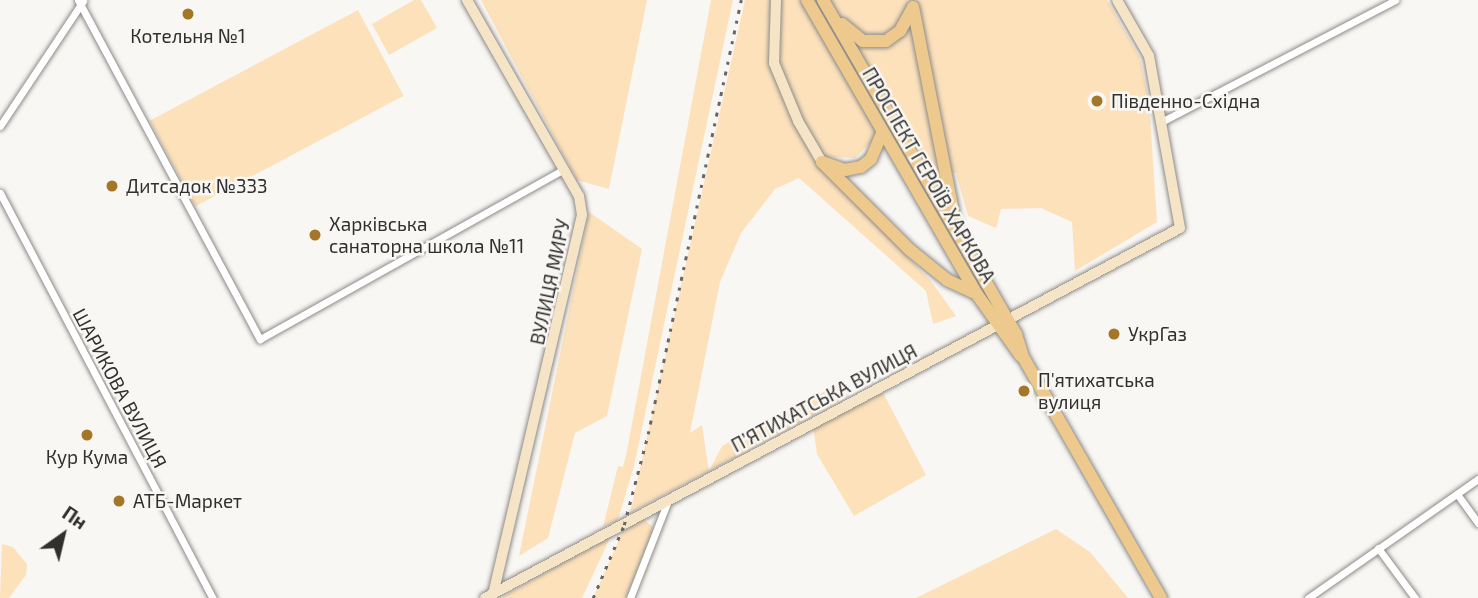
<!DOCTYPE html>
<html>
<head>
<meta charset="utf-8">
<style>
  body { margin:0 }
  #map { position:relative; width:1478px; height:598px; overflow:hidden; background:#f9f7f4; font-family:"Exo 2",sans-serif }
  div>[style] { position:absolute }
  .green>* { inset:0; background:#fce1bb; transform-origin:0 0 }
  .roads { filter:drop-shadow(0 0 2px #8d8b88) drop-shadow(0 0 2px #8d8b88) }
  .street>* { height:7px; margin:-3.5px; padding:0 3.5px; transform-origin:3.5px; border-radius:3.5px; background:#fff }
  .secondary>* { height:10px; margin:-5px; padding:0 5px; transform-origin:5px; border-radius:5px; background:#f6e4c6 }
  .primary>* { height:12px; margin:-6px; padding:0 6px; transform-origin:6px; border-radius:6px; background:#edc98d }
  .rail>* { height:2.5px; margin-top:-1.25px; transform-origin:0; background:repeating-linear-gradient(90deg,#676664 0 3.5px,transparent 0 10.5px) }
  .dots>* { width:19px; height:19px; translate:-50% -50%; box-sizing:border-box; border:4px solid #f9f7f4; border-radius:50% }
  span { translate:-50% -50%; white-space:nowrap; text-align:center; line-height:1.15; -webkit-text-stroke:5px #f9f7f4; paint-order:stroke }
  .poi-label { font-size:19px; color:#31302f }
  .left { translate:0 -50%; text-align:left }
  .street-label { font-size:19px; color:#31302f }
  .north { position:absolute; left:28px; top:500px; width:70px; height:70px; -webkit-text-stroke:5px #f9f7f4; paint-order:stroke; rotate:34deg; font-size:19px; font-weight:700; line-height:28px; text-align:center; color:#31302f }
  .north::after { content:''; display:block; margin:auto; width:24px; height:32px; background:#31302f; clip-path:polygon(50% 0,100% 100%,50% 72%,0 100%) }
</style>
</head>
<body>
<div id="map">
  <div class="green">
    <i style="clip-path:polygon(414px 0,421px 0,437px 28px,389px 55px,372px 24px)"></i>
    <i style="clip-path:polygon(481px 0,647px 0,609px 189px,577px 180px)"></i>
    <i style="clip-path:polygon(711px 0,733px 0,634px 466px,618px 520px,603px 527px,618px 466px,623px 467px,627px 451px)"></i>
    <i style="clip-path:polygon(745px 0,1107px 0,1140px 58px,1149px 100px,1157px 222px,1075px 271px,1072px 222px,1041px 208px,1001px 209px,996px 228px,968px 216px,956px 173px,933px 173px,901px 116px,889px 126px,985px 300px,886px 128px,855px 158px,811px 156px,931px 281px,956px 316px,933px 324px,926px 291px,799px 178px,775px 189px,741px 233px,720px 282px,690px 433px,702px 425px,709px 471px,722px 446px,842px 382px,845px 399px,630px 513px)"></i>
    <i style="left:358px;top:10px;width:97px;height:236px;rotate:62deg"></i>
    <i style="clip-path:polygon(589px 212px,642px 249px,607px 416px,575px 433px,548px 538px,519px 556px)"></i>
    <i style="clip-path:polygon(880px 387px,926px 475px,854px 516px,817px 454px,813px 427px)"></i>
    <i style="clip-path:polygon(643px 519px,653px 527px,652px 536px,628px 598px,593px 598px,623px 531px)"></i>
    <i style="clip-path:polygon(1056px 529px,1090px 552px,1128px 598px,916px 598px)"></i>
    <i style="clip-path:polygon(611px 536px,582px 598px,501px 598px,582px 551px)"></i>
    <i style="clip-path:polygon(2px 544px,13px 547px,27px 564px,26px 575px,9px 598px,0 598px)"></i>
  </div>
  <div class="roads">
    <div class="street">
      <i style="left:78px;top:0;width:385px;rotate:61.8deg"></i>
      <i style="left:260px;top:339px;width:346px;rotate:-29.2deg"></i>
      <i style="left:1161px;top:122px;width:264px;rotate:-27.5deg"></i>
      <i style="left:0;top:126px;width:150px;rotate:-56.4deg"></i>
      <i style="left:0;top:193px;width:458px;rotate:62.3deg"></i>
      <i style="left:1457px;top:494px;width:36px;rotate:54deg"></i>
      <i style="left:1378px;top:548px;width:62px;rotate:53.5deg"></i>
      <i style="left:630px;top:598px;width:102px;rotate:-68.7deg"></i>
      <i style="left:1308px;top:598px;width:208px;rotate:-35deg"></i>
    </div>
    <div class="secondary">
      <i style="left:467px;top:0;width:226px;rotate:60.3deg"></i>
      <i style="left:579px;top:196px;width:19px;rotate:81deg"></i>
      <i style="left:582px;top:215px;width:388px;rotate:103.2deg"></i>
      <i style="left:776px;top:0;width:63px;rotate:91.8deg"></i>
      <i style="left:774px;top:63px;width:63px;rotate:67.5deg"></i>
      <i style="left:798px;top:121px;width:48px;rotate:59.7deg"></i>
      <i style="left:485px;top:598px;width:787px;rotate:-28.03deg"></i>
      <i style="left:1180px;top:228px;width:175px;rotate:-100.2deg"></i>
      <i style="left:1149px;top:56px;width:64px;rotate:-119.7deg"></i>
    </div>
    <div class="primary">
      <i style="left:807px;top:0;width:338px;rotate:60deg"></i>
      <i style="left:976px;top:293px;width:77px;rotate:54.5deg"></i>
      <i style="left:823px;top:0;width:386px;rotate:60deg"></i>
      <i style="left:1016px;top:334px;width:24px;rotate:73deg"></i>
      <i style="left:1023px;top:357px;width:278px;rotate:60.2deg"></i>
      <i style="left:913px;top:7px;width:218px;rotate:78.9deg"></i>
      <i style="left:842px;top:24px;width:27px;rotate:39deg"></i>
      <i style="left:863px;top:41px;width:23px"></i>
      <i style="left:886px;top:41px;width:17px;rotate:-36deg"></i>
      <i style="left:900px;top:31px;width:26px;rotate:-61deg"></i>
      <i style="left:822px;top:162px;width:124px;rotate:45deg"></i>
      <i style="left:910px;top:250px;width:48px;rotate:39deg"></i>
      <i style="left:947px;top:280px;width:31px;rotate:25deg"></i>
      <i style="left:822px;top:162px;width:24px;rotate:19deg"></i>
      <i style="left:845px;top:170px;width:16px;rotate:-11deg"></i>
      <i style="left:861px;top:167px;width:13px;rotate:-39deg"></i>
      <i style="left:871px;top:159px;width:28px;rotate:-67deg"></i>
    </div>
  </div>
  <div class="rail">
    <i style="left:593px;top:598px;width:79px;rotate:-67deg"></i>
    <i style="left:624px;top:525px;width:94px;rotate:-75.2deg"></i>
    <i style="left:648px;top:434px;width:444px;rotate:-77.9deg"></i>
  </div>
  <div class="dots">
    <i style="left:188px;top:14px;background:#a37628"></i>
    <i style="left:1097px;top:101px;background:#a37628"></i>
    <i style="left:112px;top:186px;background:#a37628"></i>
    <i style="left:315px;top:235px;background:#a37628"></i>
    <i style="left:1114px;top:334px;background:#a37628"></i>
    <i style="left:1024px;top:391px;background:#a37628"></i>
    <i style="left:87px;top:435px;background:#a37628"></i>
    <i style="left:119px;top:501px;background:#a37628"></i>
  </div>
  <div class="poi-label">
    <span style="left:188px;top:36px">Котельня №1</span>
    <span class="left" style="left:1111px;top:101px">Південно-Східна</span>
    <span class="left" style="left:126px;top:186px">Дитсадок №333</span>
    <span class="left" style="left:329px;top:235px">Харківська<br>санаторна школа №11</span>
    <span class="left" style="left:1128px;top:334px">УкрГаз</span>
    <span class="left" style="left:1038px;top:391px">П'ятихатська<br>вулиця</span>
    <span style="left:87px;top:457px">Кур Кума</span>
    <span class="left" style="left:133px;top:501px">АТБ-Маркет</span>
  </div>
  <div class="street-label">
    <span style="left:929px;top:175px;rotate:60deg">ПРОСПЕКТ ГЕРОЇВ ХАРКОВА</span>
    <span style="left:550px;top:282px;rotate:-78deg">ВУЛИЦЯ МИРУ</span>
    <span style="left:120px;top:388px;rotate:62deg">ШАРИКОВА ВУЛИЦЯ</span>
    <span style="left:824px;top:398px;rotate:-28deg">П’ЯТИХАТСЬКА ВУЛИЦЯ</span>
  </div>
  <div class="north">Пн</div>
</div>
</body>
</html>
